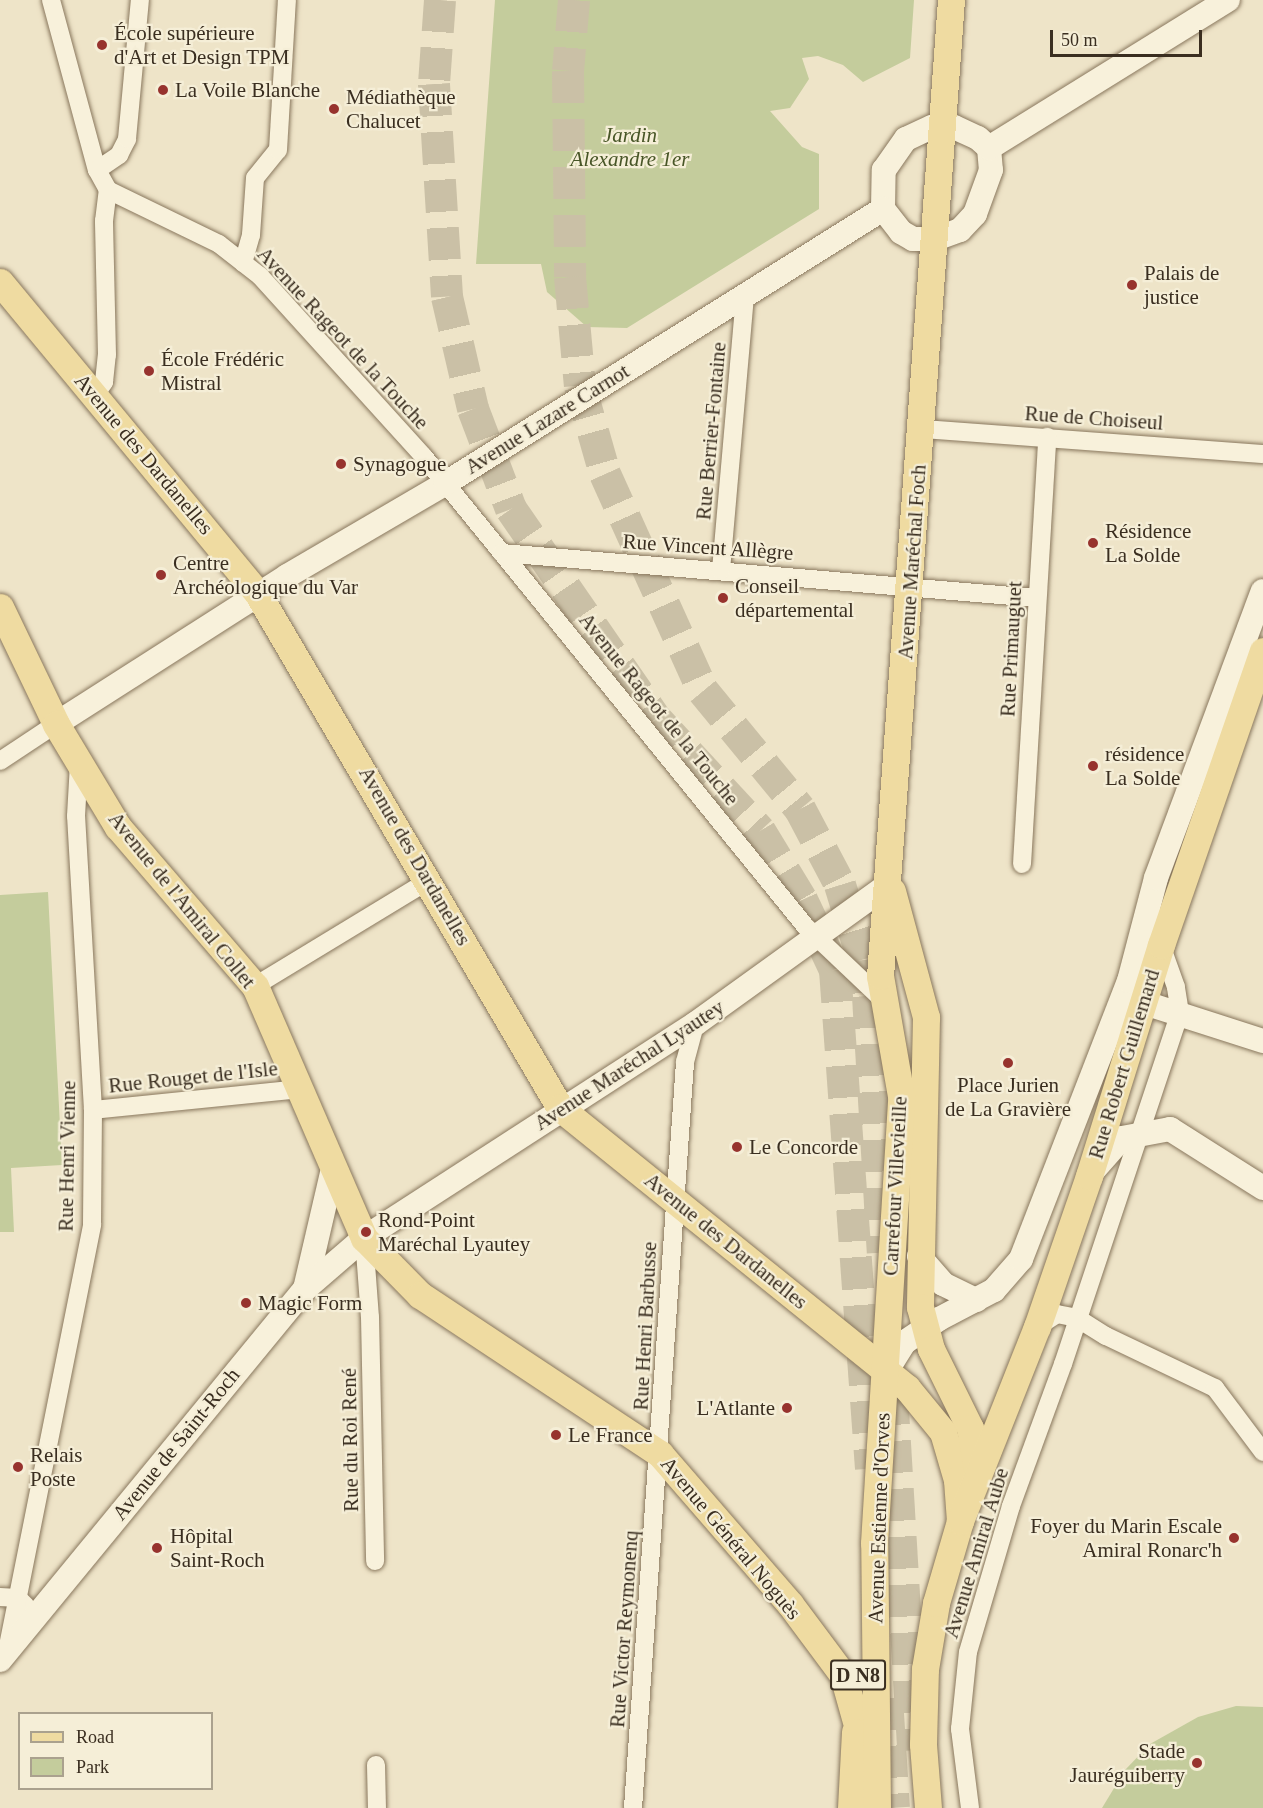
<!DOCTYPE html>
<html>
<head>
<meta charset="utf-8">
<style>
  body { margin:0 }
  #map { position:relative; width:1263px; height:1808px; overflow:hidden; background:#eee4c8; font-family:"Times New Roman",serif }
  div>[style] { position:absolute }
  .green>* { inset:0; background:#c4cc9c }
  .highway-tunnel>* { height:32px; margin-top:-16px; transform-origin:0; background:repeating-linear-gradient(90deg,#cac0a6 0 32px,transparent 0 48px) }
  .roads { filter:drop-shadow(0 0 2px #89775d) drop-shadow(0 0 2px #89775d) }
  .street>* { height:18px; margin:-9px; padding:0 9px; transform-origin:9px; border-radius:9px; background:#f8f1db }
  .secondary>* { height:24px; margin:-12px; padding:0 12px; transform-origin:12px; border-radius:12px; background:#f8f1db }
  .primary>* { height:27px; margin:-13.5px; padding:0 13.5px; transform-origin:13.5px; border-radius:13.5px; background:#efdba1 }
  .dots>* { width:16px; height:16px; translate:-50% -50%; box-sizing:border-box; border:3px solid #f5eed7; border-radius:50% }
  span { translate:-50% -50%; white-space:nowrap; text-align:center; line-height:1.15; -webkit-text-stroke:4.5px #f5eed7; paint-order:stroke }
  .shield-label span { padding:2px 4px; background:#f5eed7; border:2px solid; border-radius:4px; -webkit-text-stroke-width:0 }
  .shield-label { font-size:20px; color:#3a2e20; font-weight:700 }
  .poi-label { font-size:21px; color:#3a2e20 }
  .left { translate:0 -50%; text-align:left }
  .right { translate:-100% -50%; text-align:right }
  .park-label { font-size:21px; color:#485627; font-style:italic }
  .street-label { font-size:21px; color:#3a2e20 }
  .legend { position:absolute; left:18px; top:1712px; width:195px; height:78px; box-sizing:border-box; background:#f5eed7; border:2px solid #aaa18e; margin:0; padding:8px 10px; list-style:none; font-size:18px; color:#3a2e20 }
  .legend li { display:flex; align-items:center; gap:12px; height:30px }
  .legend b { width:30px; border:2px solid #aaa18e }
  .scale { position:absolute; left:1050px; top:30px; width:152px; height:27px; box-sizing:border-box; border:3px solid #3a2e20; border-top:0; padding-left:8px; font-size:18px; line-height:21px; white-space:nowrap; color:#3a2e20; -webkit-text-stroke:4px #f5eed7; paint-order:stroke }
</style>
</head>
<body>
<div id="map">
  <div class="green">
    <i style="clip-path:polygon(495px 0,914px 0,910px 58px,863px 82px,843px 65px,818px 56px,802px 58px,809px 79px,790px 108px,770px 111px,802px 147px,819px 154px,819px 209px,627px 328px,587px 327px,547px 292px,541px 264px,476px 264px)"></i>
    <i style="clip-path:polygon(48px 892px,62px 1165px,11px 1168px,14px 1232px,0 1232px,0 895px)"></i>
    <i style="clip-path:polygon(1236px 1706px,1263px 1707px,1263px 1808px,1102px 1808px,1125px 1770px,1150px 1744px,1198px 1717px)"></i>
  </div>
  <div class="highway-tunnel">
    <i style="left:440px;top:0;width:84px;rotate:94.1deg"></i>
    <i style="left:434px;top:84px;width:213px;rotate:86.5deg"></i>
    <i style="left:447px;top:297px;width:115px;rotate:76.9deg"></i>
    <i style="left:473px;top:409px;width:107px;rotate:69.2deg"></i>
    <i style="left:511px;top:509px;width:255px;rotate:55.4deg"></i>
    <i style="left:656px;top:719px;width:153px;rotate:47.1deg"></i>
    <i style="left:760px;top:831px;width:81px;rotate:58.7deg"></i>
    <i style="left:802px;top:900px;width:77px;rotate:64.8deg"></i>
    <i style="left:835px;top:970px;width:500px;rotate:85.87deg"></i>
    <i style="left:574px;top:0;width:71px;rotate:94.8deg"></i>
    <i style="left:568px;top:71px;width:206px;rotate:89.4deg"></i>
    <i style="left:570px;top:277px;width:109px;rotate:84.8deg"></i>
    <i style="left:580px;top:386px;width:91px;rotate:74.1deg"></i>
    <i style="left:605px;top:474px;width:238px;rotate:65.7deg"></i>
    <i style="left:703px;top:691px;width:153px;rotate:50.6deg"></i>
    <i style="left:800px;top:809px;width:86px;rotate:62.2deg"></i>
    <i style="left:840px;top:885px;width:78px;rotate:73deg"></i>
    <i style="left:863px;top:960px;width:36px;rotate:82deg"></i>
    <i style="left:868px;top:996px;width:257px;rotate:86.7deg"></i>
    <i style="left:892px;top:1393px;width:358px;rotate:86.6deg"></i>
    <i style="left:887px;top:1698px;width:110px;rotate:86.4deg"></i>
  </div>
  <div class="roads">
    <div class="street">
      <i style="left:51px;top:0;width:176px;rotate:74.9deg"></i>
      <i style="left:97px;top:170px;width:23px;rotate:61deg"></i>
      <i style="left:108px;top:190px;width:123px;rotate:25.9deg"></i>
      <i style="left:219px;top:244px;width:52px;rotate:38deg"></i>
      <i style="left:260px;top:276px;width:244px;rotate:47.8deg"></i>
      <i style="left:424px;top:457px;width:606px;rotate:50.9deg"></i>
      <i style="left:806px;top:927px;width:109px;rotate:43.5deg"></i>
      <i style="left:97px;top:170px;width:27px;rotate:-34deg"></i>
      <i style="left:119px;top:155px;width:18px;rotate:-63deg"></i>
      <i style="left:127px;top:139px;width:140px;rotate:-84.7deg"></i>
      <i style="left:243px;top:263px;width:29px;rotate:-74deg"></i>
      <i style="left:251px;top:235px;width:57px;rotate:-86deg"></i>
      <i style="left:255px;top:178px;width:36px;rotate:-51deg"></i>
      <i style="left:278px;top:150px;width:150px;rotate:-86.6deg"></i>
      <i style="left:95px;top:395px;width:16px;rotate:-55deg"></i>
      <i style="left:104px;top:382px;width:27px;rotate:-84deg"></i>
      <i style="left:107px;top:355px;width:134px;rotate:-91.3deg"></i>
      <i style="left:104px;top:221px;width:31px;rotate:-83deg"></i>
      <i style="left:922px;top:429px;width:342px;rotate:4.2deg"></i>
      <i style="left:502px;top:553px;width:536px;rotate:4.82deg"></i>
      <i style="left:721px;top:570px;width:276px;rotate:-85deg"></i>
      <i style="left:0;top:761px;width:67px;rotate:-33.5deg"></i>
      <i style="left:1022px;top:864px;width:428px;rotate:-86.6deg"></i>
      <i style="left:255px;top:986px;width:204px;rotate:-31.3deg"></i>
      <i style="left:93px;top:1110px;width:207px;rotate:-5.8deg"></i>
      <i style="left:364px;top:1238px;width:79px;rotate:85.7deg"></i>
      <i style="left:370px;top:1317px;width:244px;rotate:88.8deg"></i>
      <i style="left:1037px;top:1327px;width:24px;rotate:-33deg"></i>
      <i style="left:1057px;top:1314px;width:20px;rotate:11deg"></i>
      <i style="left:1077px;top:1318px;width:34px;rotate:32deg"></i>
      <i style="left:1106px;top:1336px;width:121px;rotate:25.5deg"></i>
      <i style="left:1215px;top:1388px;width:80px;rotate:53.1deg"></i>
      <i style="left:0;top:1597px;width:18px;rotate:3deg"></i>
      <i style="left:18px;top:1598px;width:11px;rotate:45deg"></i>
      <i style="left:7px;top:1651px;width:435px;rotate:-78.7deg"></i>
      <i style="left:92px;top:1224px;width:114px;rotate:-89.5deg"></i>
      <i style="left:93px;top:1110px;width:294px;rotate:-93.3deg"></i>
      <i style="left:76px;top:816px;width:52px;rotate:-86.7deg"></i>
      <i style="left:376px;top:1765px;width:43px;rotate:88.7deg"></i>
      <i style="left:633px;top:1808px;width:748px;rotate:-86.01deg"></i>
      <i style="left:685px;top:1062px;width:39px;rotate:-75deg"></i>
      <i style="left:970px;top:1808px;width:80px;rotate:-97.2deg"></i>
      <i style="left:960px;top:1729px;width:77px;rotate:-84.1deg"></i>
      <i style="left:968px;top:1652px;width:152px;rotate:-73.6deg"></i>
      <i style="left:1011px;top:1506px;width:151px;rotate:-69.9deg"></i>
      <i style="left:1063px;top:1364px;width:370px;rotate:-71.6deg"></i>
      <i style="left:1180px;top:1013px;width:26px;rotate:-99deg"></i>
      <i style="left:1176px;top:987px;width:45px;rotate:-109.7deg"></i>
    </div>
    <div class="secondary">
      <i style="left:932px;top:127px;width:22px"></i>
      <i style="left:954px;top:127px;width:26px;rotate:25deg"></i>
      <i style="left:978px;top:138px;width:15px;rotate:42deg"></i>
      <i style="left:989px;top:148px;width:22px;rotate:85deg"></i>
      <i style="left:991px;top:170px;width:47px;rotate:110deg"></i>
      <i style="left:975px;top:214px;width:22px;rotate:133deg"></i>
      <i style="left:960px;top:230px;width:27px;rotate:160deg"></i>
      <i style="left:935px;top:239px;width:22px;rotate:180deg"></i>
      <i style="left:913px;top:239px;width:14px;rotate:-150deg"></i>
      <i style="left:901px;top:232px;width:29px;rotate:-128deg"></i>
      <i style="left:883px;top:209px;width:39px;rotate:-89deg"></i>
      <i style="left:884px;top:170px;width:38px;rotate:-55deg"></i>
      <i style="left:906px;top:139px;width:29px;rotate:-25deg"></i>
      <i style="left:989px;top:148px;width:281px;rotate:-31.8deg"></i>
      <i style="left:56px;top:724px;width:274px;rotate:-32.6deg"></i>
      <i style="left:287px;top:576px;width:184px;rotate:-30.3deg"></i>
      <i style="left:446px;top:483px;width:516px;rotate:-32.09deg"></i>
      <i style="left:1125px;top:1014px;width:20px;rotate:-27deg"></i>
      <i style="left:1143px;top:1005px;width:11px;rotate:5deg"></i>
      <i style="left:1154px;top:1006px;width:114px;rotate:17.8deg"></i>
      <i style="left:1092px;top:1172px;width:45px;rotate:-48.6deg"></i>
      <i style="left:1122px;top:1138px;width:49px;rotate:-10.6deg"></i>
      <i style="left:1170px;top:1129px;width:110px;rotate:32.4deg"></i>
      <i style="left:919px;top:1256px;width:37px;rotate:49deg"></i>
      <i style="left:943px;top:1284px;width:37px;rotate:26deg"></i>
      <i style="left:305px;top:1289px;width:123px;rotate:-76.9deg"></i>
      <i style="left:886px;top:1372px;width:36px;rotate:-58deg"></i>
      <i style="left:905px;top:1342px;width:41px;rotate:-34.1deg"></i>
      <i style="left:939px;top:1319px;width:62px;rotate:-27.8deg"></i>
      <i style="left:994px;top:1290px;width:41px;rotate:-48.9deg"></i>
      <i style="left:1021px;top:1259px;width:298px;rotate:-68.8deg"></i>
      <i style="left:1129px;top:981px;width:106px;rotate:-75.3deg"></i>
      <i style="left:1156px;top:878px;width:306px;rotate:-69.6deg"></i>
      <i style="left:0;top:1660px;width:480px;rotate:-50.6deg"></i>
      <i style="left:305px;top:1289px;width:78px;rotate:-40.8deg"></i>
      <i style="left:364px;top:1238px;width:394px;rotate:-32.9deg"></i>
      <i style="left:695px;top:1024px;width:239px;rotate:-35.8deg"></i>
    </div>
    <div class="primary">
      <i style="left:0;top:282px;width:405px;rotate:50.4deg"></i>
      <i style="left:258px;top:594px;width:596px;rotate:59.56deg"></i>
      <i style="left:560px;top:1108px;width:446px;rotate:38.9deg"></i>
      <i style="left:907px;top:1388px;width:57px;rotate:50.7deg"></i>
      <i style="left:943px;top:1432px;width:50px;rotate:73.7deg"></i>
      <i style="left:957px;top:1480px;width:41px;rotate:85.8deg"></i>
      <i style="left:0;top:607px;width:130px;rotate:64.4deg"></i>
      <i style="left:56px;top:724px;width:120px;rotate:59deg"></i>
      <i style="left:118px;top:827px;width:210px;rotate:49.3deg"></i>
      <i style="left:255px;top:986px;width:275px;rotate:66.6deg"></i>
      <i style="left:364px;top:1238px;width:80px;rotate:45.5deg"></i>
      <i style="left:420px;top:1295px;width:288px;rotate:33.5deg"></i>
      <i style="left:660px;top:1454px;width:198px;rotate:49.1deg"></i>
      <i style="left:790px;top:1604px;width:89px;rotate:53.3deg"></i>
      <i style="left:843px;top:1675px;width:82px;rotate:74.4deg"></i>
      <i style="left:892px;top:891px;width:131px;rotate:74.9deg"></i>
      <i style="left:926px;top:1017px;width:290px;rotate:91.2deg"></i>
      <i style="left:920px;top:1307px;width:43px;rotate:75.3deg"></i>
      <i style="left:931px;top:1349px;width:88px;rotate:63.7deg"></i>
      <i style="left:970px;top:1428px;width:47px;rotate:80.1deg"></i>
      <i style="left:851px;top:1808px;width:76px;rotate:-87deg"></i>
      <i style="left:877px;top:1808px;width:265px;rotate:-90.6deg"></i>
      <i style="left:874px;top:1543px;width:448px;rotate:-86.5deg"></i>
      <i style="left:901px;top:1096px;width:122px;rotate:-99.9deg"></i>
      <i style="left:880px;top:976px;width:979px;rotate:-85.84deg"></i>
      <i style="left:928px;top:1808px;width:64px;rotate:-94.5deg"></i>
      <i style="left:923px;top:1744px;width:75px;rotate:-88.5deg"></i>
      <i style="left:925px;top:1669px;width:67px;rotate:-80.5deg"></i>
      <i style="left:936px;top:1603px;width:85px;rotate:-73.7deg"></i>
      <i style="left:960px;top:1521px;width:209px;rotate:-68.4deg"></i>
      <i style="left:1037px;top:1327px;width:160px;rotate:-71deg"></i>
      <i style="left:1089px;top:1176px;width:242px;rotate:-72.7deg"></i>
      <i style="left:1161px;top:945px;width:311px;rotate:-70.9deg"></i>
    </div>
  </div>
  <div class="dots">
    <i style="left:102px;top:45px;background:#97332e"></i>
    <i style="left:163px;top:90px;background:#97332e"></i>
    <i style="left:334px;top:109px;background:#97332e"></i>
    <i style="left:1132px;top:285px;background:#97332e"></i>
    <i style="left:149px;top:371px;background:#97332e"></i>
    <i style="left:341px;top:464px;background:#97332e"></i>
    <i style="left:1093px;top:543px;background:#97332e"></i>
    <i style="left:161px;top:575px;background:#97332e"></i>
    <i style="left:723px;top:598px;background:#97332e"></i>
    <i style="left:1093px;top:766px;background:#97332e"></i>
    <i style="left:1008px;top:1063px;background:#97332e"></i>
    <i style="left:737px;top:1147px;background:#97332e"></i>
    <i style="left:366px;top:1232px;background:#97332e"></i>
    <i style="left:246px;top:1303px;background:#97332e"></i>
    <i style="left:787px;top:1408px;background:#97332e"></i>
    <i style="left:556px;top:1435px;background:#97332e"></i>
    <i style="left:18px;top:1467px;background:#97332e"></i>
    <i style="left:1234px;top:1538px;background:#97332e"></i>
    <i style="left:157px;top:1548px;background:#97332e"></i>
    <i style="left:1197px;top:1763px;background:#97332e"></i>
  </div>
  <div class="shield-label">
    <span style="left:858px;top:1675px">D N8</span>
  </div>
  <div class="poi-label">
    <span class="left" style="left:114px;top:45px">École supérieure<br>d'Art et Design TPM</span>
    <span class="left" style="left:175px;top:90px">La Voile Blanche</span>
    <span class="left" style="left:346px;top:109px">Médiathèque<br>Chalucet</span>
    <span class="left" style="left:1144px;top:285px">Palais de<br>justice</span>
    <span class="left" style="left:161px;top:371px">École Frédéric<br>Mistral</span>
    <span class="left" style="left:353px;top:464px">Synagogue</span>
    <span class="left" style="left:1105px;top:543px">Résidence<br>La Solde</span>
    <span class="left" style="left:173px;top:575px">Centre<br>Archéologique du Var</span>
    <span class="left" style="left:735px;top:598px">Conseil<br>départemental</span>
    <span class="left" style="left:1105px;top:766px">résidence<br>La Solde</span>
    <span style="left:1008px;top:1097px">Place Jurien<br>de La Gravière</span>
    <span class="left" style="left:749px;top:1147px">Le Concorde</span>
    <span class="left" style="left:378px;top:1232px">Rond-Point<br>Maréchal Lyautey</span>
    <span class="left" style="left:258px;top:1303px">Magic Form</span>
    <span class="right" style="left:775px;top:1408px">L'Atlante</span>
    <span class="left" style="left:568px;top:1435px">Le France</span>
    <span class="left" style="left:30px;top:1467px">Relais<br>Poste</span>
    <span class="right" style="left:1222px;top:1538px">Foyer du Marin Escale<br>Amiral Ronarc'h</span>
    <span class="left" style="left:170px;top:1548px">Hôpital<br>Saint-Roch</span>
    <span class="right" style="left:1185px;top:1763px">Stade<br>Jauréguiberry</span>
  </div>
  <div class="park-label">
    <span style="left:630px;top:147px">Jardin<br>Alexandre 1er</span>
  </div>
  <div class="street-label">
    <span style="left:343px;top:338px;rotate:47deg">Avenue Rageot de la Touche</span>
    <span style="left:1094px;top:418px;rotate:4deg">Rue de Choiseul</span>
    <span style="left:547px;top:419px;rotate:-32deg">Avenue Lazare Carnot</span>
    <span style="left:711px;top:431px;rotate:-85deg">Rue Berrier-Fontaine</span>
    <span style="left:144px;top:454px;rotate:50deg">Avenue des Dardanelles</span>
    <span style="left:708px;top:547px;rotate:4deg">Rue Vincent Allègre</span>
    <span style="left:912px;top:562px;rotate:-86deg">Avenue Maréchal Foch</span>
    <span style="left:1011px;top:649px;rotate:-87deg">Rue Primauguet</span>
    <span style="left:659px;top:709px;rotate:51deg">Avenue Rageot de la Touche</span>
    <span style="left:415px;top:856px;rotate:60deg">Avenue des Dardanelles</span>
    <span style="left:182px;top:900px;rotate:51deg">Avenue de l'Amiral Collet</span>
    <span style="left:1124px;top:1064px;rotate:-73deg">Rue Robert Guillemard</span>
    <span style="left:629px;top:1065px;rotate:-33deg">Avenue Maréchal Lyautey</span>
    <span style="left:193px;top:1077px;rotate:-6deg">Rue Rouget de l'Isle</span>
    <span style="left:67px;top:1156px;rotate:-89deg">Rue Henri Vienne</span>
    <span style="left:895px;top:1186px;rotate:-87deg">Carrefour Villevieille</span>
    <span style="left:726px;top:1241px;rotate:39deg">Avenue des Dardanelles</span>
    <span style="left:645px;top:1326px;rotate:-87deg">Rue Henri Barbusse</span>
    <span style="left:350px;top:1440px;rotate:-91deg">Rue du Roi René</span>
    <span style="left:176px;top:1444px;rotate:-51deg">Avenue de Saint-Roch</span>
    <span style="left:879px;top:1518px;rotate:-88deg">Avenue Estienne d'Orves</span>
    <span style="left:731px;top:1538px;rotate:50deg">Avenue Général Noguès</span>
    <span style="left:976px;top:1553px;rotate:-73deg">Avenue Amiral Aube</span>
    <span style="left:624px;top:1629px;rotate:-86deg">Rue Victor Reymonenq</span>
  </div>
  <ul class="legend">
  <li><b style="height:8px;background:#efdba1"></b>Road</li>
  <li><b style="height:16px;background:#c4cc9c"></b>Park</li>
  </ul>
  <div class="scale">50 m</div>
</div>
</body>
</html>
